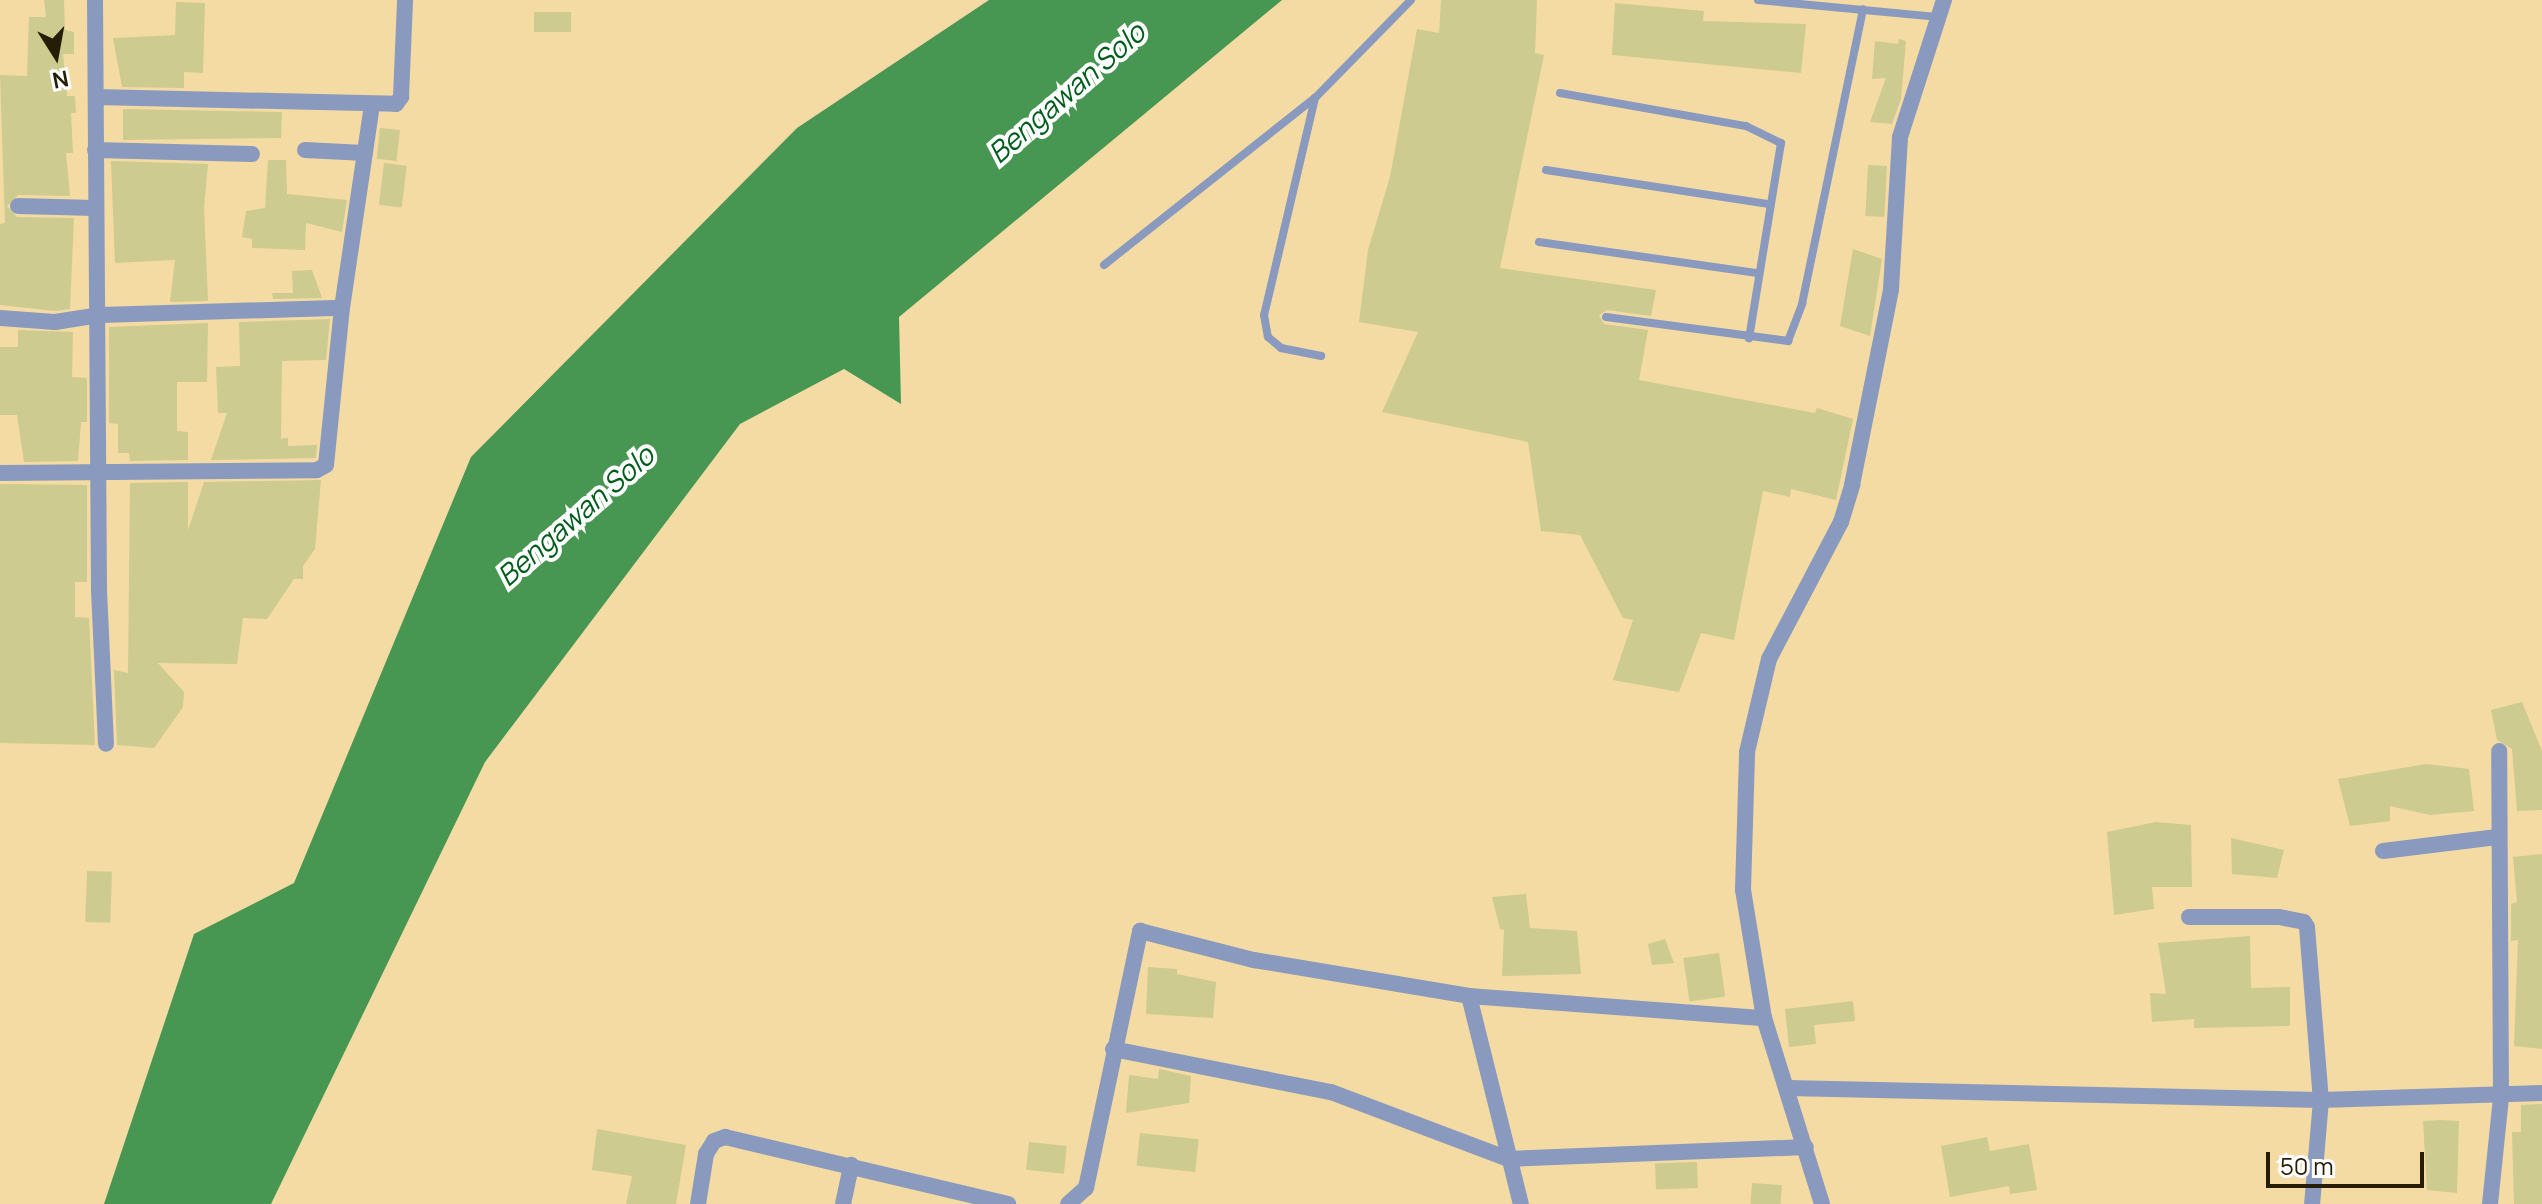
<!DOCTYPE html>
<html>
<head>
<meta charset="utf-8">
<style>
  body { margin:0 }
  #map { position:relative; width:2542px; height:1204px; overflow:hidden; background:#f4dba3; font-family:Manrope,sans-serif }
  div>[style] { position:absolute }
  .water>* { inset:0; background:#479652 }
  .building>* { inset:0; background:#cdcb90; transform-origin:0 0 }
  .lane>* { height:8px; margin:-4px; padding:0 4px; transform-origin:4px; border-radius:4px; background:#8a9abf }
  .street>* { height:16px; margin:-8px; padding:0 8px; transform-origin:8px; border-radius:8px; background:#8a9abf }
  span { translate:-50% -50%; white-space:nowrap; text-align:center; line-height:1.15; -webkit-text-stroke:8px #fefefe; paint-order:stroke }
  .water-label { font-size:28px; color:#005d1c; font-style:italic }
  .north { position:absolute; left:16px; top:16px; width:80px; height:80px; -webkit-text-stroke:6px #fefefe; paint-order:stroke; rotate:169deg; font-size:22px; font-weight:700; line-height:32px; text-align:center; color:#261d07 }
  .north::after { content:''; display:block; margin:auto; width:28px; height:36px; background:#261d07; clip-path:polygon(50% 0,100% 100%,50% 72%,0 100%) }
  .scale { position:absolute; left:2266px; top:1152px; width:158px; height:36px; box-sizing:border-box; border:4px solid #261d07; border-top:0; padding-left:10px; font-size:24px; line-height:28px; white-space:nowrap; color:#261d07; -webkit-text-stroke:6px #fefefe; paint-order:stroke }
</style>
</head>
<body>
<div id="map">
  <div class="water">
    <i style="clip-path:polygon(989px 0,1282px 0,899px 317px,901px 404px,844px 369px,740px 424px,485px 762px,271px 1204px,104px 1204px,194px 934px,294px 883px,471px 457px,797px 128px)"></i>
  </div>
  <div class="building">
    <i style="clip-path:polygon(44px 0,64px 0,65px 30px,74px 32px,74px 54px,63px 54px,67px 96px,75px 96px,76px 113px,71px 113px,73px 153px,66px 153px,70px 196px,18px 195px,7px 206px,17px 217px,74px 218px,70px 309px,55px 311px,0 305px,0 224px,5px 223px,0 75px,27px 76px,29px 17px,46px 17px)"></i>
    <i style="clip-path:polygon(1441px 0,1537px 0,1535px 53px,1544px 55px,1500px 268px,1656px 290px,1651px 316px,1607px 310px,1599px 315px,1604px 324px,1648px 330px,1639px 380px,1815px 413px,1817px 408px,1853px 419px,1836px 500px,1791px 489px,1790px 497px,1763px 491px,1734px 640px,1701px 633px,1679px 692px,1613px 680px,1633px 620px,1623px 618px,1580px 535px,1541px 531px,1528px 442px,1382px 412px,1418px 332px,1359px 322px,1368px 250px,1390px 177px,1417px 29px,1439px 33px)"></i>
    <i style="clip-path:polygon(176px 2px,205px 3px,203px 73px,184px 72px,184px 88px,122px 87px,113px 38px,175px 35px)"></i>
    <i style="clip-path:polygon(1615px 3px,1704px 11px,1703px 21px,1806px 24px,1801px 73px,1612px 55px)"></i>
    <i style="left:534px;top:12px;width:37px;height:20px"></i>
    <i style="clip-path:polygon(1899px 39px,1906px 41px,1901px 99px,1892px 124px,1870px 122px,1886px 78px,1872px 79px,1875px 41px,1898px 44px)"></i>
    <i style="clip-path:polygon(123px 109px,282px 112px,281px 138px,123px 140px)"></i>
    <i style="left:380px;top:128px;width:20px;height:31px;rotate:6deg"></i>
    <i style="clip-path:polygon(268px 160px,286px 160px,287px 194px,347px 200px,342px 232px,306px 223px,305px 250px,252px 248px,252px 239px,242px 237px,246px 211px,265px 208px)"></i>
    <i style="clip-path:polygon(111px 161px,208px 164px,204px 208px,208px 301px,170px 302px,175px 260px,115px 263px)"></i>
    <i style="left:384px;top:163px;width:23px;height:42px;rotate:7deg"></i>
    <i style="left:1868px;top:165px;width:19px;height:51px;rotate:3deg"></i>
    <i style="clip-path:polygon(1853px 249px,1882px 259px,1870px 336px,1840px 326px)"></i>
    <i style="clip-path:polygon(312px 270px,322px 298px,273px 299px,272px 293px,293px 293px,292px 271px)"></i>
    <i style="clip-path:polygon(330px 319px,326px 360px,282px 361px,281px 439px,288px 438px,288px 446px,317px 445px,316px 458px,211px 460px,227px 413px,218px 413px,216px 367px,240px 366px,239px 322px)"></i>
    <i style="clip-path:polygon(208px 323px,207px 382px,177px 382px,177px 431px,188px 432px,188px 460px,130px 461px,129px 453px,118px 453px,118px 424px,109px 423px,109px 327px)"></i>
    <i style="clip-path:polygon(18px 330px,73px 332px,72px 377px,87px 378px,87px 422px,81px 422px,78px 461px,24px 462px,17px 415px,0 415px,0 347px,18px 347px)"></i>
    <i style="clip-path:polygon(321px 480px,315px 549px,303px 566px,303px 579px,294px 579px,267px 619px,243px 618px,237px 664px,158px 663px,184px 692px,183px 707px,154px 748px,117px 745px,114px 670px,128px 673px,130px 483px,188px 482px,188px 530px,204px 482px)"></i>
    <i style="clip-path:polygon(0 484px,87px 485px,87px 582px,75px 582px,75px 617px,89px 618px,95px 745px,0 743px)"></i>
    <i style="clip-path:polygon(2522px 702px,2542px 751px,2542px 810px,2517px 811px,2512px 749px,2497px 740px,2491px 710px)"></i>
    <i style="clip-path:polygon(2426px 764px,2469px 769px,2474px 811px,2430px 815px,2390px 806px,2390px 821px,2350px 826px,2338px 779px)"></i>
    <i style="clip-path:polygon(2156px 822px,2191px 825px,2192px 887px,2152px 887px,2154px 909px,2114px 915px,2107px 832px)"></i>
    <i style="clip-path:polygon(2231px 838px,2284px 850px,2277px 878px,2232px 874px)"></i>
    <i style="clip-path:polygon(2542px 854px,2542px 1049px,2514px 1046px,2518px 940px,2511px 941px,2511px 904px,2517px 902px,2513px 857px)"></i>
    <i style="left:87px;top:871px;width:25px;height:51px;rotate:2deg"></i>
    <i style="clip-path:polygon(1526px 894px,1530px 928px,1577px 931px,1581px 974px,1502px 976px,1504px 930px,1500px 929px,1492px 897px)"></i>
    <i style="clip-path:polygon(2250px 936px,2251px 988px,2290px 987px,2290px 1026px,2194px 1028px,2194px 1019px,2152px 1022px,2150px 993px,2166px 994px,2158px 943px)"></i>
    <i style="clip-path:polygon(1665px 939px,1674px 963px,1652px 965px,1648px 944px)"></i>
    <i style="left:1719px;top:953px;width:44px;height:36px;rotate:82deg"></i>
    <i style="clip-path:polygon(1148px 967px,1177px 969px,1177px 974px,1216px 982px,1213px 1018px,1146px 1014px)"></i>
    <i style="clip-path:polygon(1853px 1001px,1855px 1021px,1814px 1025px,1816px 1044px,1789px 1047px,1785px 1009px)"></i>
    <i style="clip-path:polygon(1159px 1069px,1191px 1076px,1189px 1103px,1126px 1113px,1129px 1075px,1158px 1079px)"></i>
    <i style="clip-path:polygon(2542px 1104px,2542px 1204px,2514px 1204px,2512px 1132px,2521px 1132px,2521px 1105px)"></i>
    <i style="clip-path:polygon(2440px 1120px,2459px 1121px,2457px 1193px,2427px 1190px,2423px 1121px)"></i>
    <i style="clip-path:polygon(597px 1129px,686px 1145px,676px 1204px,626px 1204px,632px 1176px,592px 1170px)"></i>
    <i style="left:1140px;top:1133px;width:59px;height:33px;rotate:6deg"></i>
    <i style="clip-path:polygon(1987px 1137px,1990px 1151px,2029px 1144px,2037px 1190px,2010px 1194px,2009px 1186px,1950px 1197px,1941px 1146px)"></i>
    <i style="left:1029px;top:1142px;width:38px;height:28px;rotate:6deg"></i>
    <i style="left:1697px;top:1162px;width:26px;height:42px;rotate:88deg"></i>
    <i style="left:1752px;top:1183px;width:30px;height:21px;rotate:4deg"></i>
  </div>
  <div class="lane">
    <i style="left:1758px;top:0;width:182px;rotate:5.4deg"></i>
    <i style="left:1560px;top:93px;width:189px;rotate:10.1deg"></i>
    <i style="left:1746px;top:126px;width:39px;rotate:26deg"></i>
    <i style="left:1781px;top:143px;width:198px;rotate:99.3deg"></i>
    <i style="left:1315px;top:98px;width:223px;rotate:103.2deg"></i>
    <i style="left:1264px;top:315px;width:22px;rotate:80deg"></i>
    <i style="left:1268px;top:337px;width:17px;rotate:40deg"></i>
    <i style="left:1281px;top:348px;width:41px;rotate:11.3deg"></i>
    <i style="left:1546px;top:170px;width:224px;rotate:8.7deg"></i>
    <i style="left:1539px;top:242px;width:219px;rotate:8.1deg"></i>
    <i style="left:1104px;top:265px;width:269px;rotate:-38.4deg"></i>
    <i style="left:1315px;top:98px;width:137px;rotate:-45.6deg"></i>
    <i style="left:1606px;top:317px;width:184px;rotate:7.5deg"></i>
    <i style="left:1788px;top:341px;width:40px;rotate:-69deg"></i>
    <i style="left:1802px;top:304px;width:301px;rotate:-78.3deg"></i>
  </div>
  <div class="street">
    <i style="left:95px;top:0;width:590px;rotate:89.61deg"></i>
    <i style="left:99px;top:590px;width:154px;rotate:87.4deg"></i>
    <i style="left:96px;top:97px;width:300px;rotate:1.3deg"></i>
    <i style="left:396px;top:104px;width:9px;rotate:-54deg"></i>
    <i style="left:401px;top:97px;width:97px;rotate:-87.6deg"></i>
    <i style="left:95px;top:150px;width:157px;rotate:1.5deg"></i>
    <i style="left:305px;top:150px;width:60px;rotate:2.9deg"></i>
    <i style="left:18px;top:206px;width:77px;rotate:1.5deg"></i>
    <i style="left:0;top:318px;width:55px;rotate:4.2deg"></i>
    <i style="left:55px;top:322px;width:46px;rotate:-8.8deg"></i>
    <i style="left:100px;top:315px;width:242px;rotate:-1.7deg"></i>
    <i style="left:0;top:473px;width:317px;rotate:-0.5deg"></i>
    <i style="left:317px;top:470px;width:10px;rotate:-29deg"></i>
    <i style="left:326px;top:465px;width:158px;rotate:-84.2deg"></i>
    <i style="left:342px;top:308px;width:205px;rotate:-81.6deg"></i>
    <i style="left:2383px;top:851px;width:115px;rotate:-7deg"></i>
    <i style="left:2189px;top:917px;width:90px"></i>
    <i style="left:2279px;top:917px;width:25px;rotate:11deg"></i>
    <i style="left:2304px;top:922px;width:6px;rotate:59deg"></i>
    <i style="left:2307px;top:927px;width:174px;rotate:85.4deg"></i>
    <i style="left:2321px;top:1100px;width:104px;rotate:94.9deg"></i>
    <i style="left:1469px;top:996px;width:214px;rotate:76deg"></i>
    <i style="left:1113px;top:1049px;width:222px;rotate:11.2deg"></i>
    <i style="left:1331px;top:1092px;width:189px;rotate:20.7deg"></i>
    <i style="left:1508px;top:1159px;width:298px;rotate:-2.3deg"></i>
    <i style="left:1787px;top:1088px;width:534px;rotate:1.29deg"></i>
    <i style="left:2321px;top:1100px;width:221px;rotate:-1.8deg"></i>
    <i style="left:698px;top:1204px;width:51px;rotate:-80.9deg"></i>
    <i style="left:706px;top:1154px;width:15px;rotate:-58deg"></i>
    <i style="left:714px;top:1141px;width:12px;rotate:-20deg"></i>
    <i style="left:725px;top:1137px;width:291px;rotate:13.3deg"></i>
    <i style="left:843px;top:1204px;width:40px;rotate:-78deg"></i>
    <i style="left:1068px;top:1204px;width:24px;rotate:-42deg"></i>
    <i style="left:1086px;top:1188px;width:263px;rotate:-78.1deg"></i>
    <i style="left:1140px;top:931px;width:118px;rotate:14.3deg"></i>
    <i style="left:1254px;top:960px;width:218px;rotate:9.5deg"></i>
    <i style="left:1469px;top:996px;width:296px;rotate:4.3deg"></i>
    <i style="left:1822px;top:1204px;width:195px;rotate:-107.3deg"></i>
    <i style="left:1764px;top:1018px;width:130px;rotate:-99.3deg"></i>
    <i style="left:1743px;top:890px;width:138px;rotate:-88.3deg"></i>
    <i style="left:1747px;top:752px;width:96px;rotate:-76.7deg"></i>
    <i style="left:1769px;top:659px;width:155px;rotate:-62.3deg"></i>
    <i style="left:1841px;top:522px;width:39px;rotate:-73deg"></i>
    <i style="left:1852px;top:485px;width:200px;rotate:-78.7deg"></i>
    <i style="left:1891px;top:289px;width:152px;rotate:-86.6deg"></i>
    <i style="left:1900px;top:137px;width:144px;rotate:-72.2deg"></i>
    <i style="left:2490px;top:1204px;width:108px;rotate:-84.1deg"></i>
    <i style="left:2501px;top:1097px;width:346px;rotate:-90.3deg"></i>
  </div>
  <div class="water-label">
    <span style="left:1066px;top:92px;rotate:-41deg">Bengawan Solo</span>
    <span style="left:575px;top:515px;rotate:-41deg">Bengawan Solo</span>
  </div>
  <div class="north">N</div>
  <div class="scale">50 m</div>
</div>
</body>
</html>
